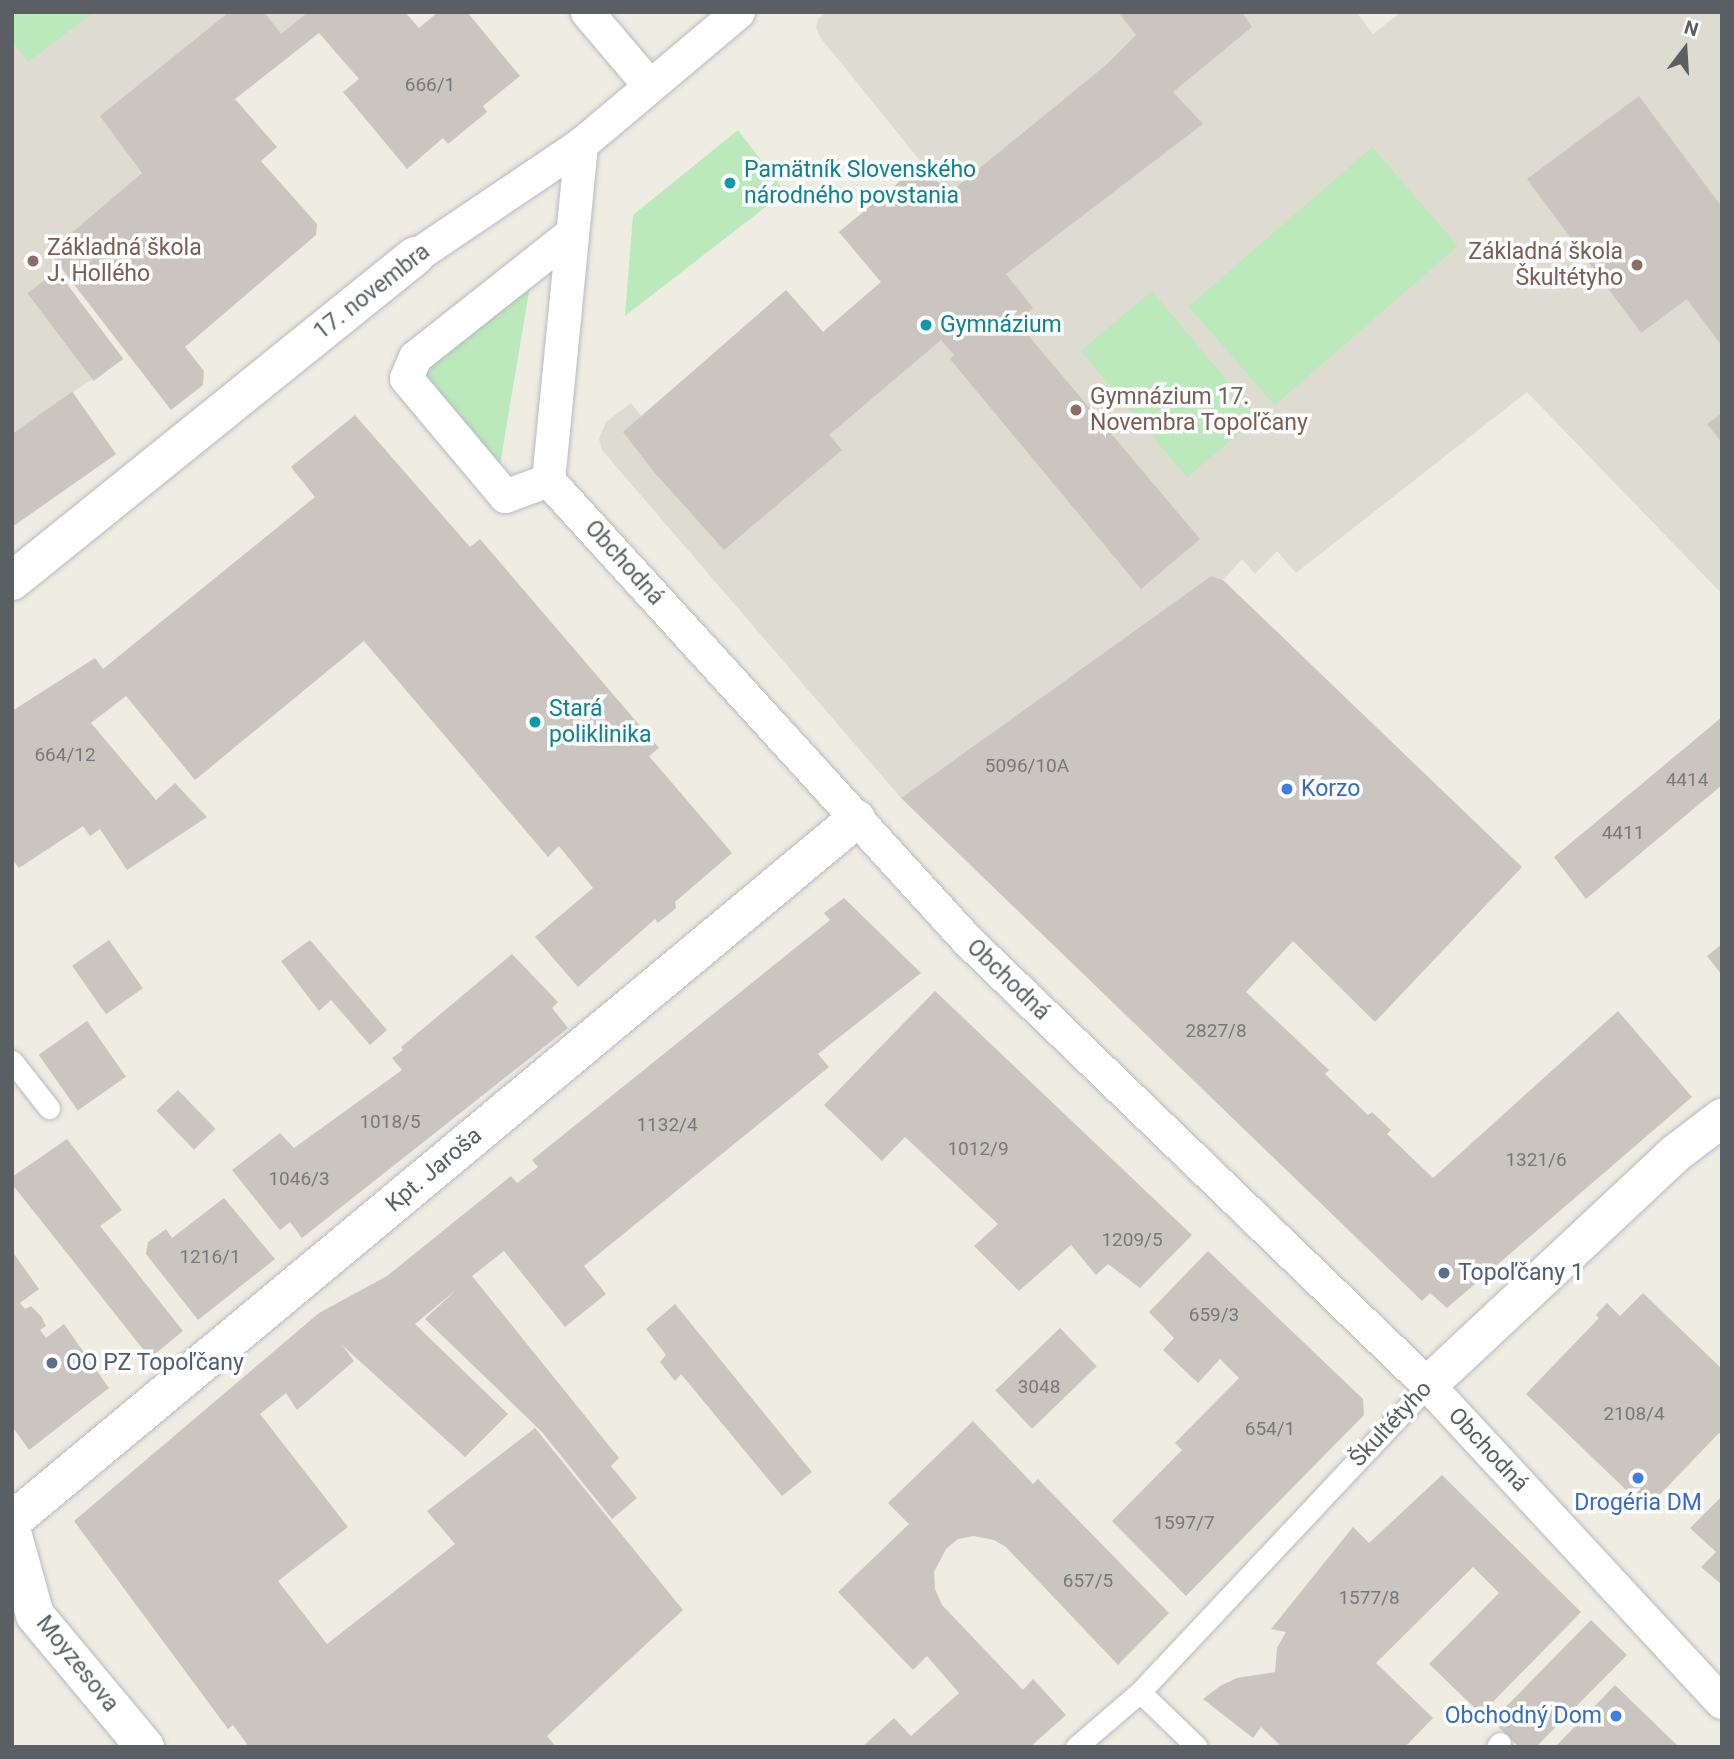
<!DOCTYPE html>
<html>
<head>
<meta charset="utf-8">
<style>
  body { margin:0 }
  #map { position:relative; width:1734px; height:1759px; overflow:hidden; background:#efece2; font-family:Roboto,sans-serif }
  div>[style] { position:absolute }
  .education>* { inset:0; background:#dedbd1 }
  .green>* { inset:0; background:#bce9bc; transform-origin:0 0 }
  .building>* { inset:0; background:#cac6bf; transform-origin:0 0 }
  .roads { filter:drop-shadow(0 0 2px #b7bac0) drop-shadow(0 0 2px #b7bac0) }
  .service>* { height:21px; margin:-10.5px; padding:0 10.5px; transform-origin:10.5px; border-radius:10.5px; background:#fff }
  .pedestrian>* { height:33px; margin:-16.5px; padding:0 16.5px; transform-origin:16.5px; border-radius:16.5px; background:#fff }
  .minor>* { height:38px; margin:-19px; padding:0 19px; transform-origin:19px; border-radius:19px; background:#fff }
  .dots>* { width:19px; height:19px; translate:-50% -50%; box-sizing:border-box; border:4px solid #fff; border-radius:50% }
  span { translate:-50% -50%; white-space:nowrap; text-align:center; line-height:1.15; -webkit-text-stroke:7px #fff; paint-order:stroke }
  .number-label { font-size:19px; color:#76797b }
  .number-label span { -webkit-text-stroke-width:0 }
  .culture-label { font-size:23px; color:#0d838f }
  .left { translate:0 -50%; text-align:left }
  .education-label { font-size:23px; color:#785e54 }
  .right { translate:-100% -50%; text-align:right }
  .street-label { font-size:23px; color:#5a5f64 }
  .shop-label { font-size:23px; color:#366cbe }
  .service-label { font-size:23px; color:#4e5e75 }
  .frame { position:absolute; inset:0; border:14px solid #5a5f64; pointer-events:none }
  .north { position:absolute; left:1650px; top:14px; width:70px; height:70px; -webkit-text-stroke:5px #fff; paint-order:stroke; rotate:17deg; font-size:19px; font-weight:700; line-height:28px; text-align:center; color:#5a5f64 }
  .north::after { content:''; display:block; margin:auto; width:24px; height:32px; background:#5a5f64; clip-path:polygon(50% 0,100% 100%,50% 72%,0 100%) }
</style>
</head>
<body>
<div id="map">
  <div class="education">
    <i style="clip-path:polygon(12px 12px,345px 12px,142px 173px,50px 252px,57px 271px,123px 359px,73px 392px,116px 454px,12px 527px)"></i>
    <i style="clip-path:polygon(826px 12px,1356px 12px,1373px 34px,1401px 12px,1722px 12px,1722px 594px,1527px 392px,1296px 573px,1277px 551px,1255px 574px,1242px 559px,1223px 580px,1211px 576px,901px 798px,602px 450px,599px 439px,606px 422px,631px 403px,642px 417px,786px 290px,823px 332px,881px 282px,839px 232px,922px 163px,820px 37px,816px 28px,818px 19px)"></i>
  </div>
  <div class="green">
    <i style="clip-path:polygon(12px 12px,94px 12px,28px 62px,12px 41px)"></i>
    <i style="clip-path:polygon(738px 130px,785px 192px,625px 316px,633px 215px)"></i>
    <i style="left:1372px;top:147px;width:131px;height:243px;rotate:49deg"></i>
    <i style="clip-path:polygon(532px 274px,499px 471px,419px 367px)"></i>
    <i style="left:1152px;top:291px;width:165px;height:93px;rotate:50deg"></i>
  </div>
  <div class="building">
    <i style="clip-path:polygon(229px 12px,264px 12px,281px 34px,308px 12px,405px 12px,419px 28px,438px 12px,467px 12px,520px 76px,483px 106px,487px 112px,448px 144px,443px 138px,407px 169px,343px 92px,359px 79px,319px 33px,235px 99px,277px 147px,261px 161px,317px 224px,316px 235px,185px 347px,204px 371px,203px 385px,171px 410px,49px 252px,142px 173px,100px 116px)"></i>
    <i style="clip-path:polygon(1118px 12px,1242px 12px,1252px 27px,1173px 92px,1203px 124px,1006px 274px,1033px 308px,1017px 322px,1200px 539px,1141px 589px,950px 359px,954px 355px,941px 340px,829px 435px,842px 450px,724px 550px,654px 472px,623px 432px,786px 290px,823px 332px,881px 282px,839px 232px,922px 163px,948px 194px,1106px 65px,1136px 35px)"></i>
    <i style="clip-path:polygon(1639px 96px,1722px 207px,1722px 346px,1687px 299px,1641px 333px,1527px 179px)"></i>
    <i style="left:57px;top:271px;width:110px;height:37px;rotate:53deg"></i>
    <i style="clip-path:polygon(72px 392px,116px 454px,12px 527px,12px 434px)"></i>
    <i style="clip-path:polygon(1722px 413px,1722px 443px,1707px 424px)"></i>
    <i style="clip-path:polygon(355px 415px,470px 547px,480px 539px,659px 748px,649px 756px,732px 853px,675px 902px,676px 908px,658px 923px,655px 919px,578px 987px,535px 937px,593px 888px,559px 846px,548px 857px,364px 641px,195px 780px,126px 696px,91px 723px,156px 800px,175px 783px,207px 817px,127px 870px,100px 829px,90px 836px,83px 826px,19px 868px,12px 859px,12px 711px,95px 658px,103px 669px,315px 497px,291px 467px)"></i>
    <i style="clip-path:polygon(1211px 576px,1223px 580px,1522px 867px,1375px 1022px,1293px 941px,1246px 992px,1329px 1070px,1325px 1074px,1368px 1115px,1372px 1112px,1391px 1130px,1387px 1134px,1433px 1178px,1618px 1011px,1692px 1097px,1447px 1308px,1430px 1293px,1422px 1301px,901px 798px)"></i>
    <i style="clip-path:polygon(1722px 717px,1722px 785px,1586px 899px,1554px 857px)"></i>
    <i style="clip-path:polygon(844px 898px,921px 973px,818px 1054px,829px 1067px,584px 1266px,606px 1294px,565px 1327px,504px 1251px,472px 1276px,619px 1458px,611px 1466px,637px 1498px,612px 1519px,542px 1432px,425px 1319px,457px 1289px,415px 1324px,508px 1414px,465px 1457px,342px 1345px,354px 1361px,297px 1410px,286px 1393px,260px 1414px,348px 1527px,278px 1581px,327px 1644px,455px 1544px,427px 1511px,535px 1428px,683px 1610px,547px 1736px,556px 1747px,249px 1747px,233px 1725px,228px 1729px,74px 1521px,319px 1313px,387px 1276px,511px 1176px,517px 1183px,538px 1167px,532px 1160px,830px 920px,824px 913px)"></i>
    <i style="left:109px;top:940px;width:59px;height:45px;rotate:55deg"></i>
    <i style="clip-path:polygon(310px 940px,387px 1030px,370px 1045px,331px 1000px,319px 1011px,281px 961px)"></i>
    <i style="clip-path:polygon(1722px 944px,1722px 975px,1707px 956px)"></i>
    <i style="clip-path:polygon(512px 954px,558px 1002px,552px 1008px,568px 1028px,302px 1238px,290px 1222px,280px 1230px,232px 1170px,280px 1133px,294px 1148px,402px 1070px,392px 1058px,403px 1050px,401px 1047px)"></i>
    <i style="clip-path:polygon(935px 991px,1192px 1235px,1140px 1288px,1108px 1264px,1096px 1275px,1071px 1245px,1019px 1291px,974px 1246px,998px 1224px,905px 1137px,882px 1161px,824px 1105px)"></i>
    <i style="left:87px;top:1021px;width:68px;height:59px;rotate:55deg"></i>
    <i style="left:178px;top:1090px;width:54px;height:30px;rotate:46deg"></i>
    <i style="clip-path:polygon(67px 1139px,122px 1210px,100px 1226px,183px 1331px,150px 1358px,12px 1184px,12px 1177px)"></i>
    <i style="clip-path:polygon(224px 1198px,275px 1259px,198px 1320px,146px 1254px,148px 1242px,166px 1229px,172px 1238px)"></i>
    <i style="clip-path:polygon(12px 1251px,39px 1289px,20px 1303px,25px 1309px,31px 1306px,41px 1316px,46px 1326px,40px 1330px,46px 1338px,64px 1324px,109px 1388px,29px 1450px,12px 1426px)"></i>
    <i style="clip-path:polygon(1208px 1251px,1363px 1399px,1364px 1415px,1186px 1596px,1112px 1521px,1182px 1450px,1175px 1443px,1239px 1378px,1220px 1359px,1198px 1383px,1163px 1350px,1174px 1338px,1149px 1312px)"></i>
    <i style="clip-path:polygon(1643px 1293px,1722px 1369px,1722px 1435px,1719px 1433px,1646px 1509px,1526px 1394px,1599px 1318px,1596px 1315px,1607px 1303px,1620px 1316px)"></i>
    <i style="clip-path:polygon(675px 1304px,812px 1472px,782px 1496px,681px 1374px,675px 1381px,660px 1362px,666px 1355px,646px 1329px)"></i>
    <i style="left:1060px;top:1328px;width:53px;height:90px;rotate:46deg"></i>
    <i style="clip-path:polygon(973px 1421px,1033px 1484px,1038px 1479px,1169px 1613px,1118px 1665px,1006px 1547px,994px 1540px,974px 1536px,958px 1539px,946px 1549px,934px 1572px,935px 1589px,942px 1605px,1023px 1690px,1033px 1679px,1066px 1715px,1030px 1747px,862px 1747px,894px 1718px,911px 1736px,959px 1693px,927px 1656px,913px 1670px,838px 1592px,909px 1524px,888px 1503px)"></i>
    <i style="clip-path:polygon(1442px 1475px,1581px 1612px,1481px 1714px,1429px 1664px,1499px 1593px,1473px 1567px,1376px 1663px,1433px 1718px,1405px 1747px,1282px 1747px,1261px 1727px,1253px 1738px,1203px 1699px,1220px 1686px,1237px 1678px,1275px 1672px,1277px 1648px,1286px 1632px,1271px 1629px,1353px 1527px,1369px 1543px)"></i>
    <i style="clip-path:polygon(1722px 1496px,1722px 1585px,1701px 1567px,1716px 1552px,1690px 1528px)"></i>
    <i style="clip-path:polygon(1591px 1620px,1627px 1655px,1536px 1747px,1519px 1747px,1492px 1721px)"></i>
    <i style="clip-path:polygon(1615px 1685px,1679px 1747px,1555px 1747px)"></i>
  </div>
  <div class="roads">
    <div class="service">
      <i style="left:12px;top:1061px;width:60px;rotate:51.8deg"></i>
      <i style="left:1140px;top:1692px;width:79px;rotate:44deg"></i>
      <i style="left:1076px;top:1747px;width:84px;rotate:-40.7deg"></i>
      <i style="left:1140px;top:1692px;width:421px;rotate:-46.8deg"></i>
      <i style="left:1497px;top:1747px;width:5px;rotate:-53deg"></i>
    </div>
    <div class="pedestrian">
      <i style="left:587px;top:12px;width:94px;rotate:49.7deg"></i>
      <i style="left:581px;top:144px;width:338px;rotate:95.6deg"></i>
      <i style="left:548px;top:480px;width:622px;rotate:47.67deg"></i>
      <i style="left:967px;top:940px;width:641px;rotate:43.99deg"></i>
      <i style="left:1428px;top:1385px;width:432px;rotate:47.2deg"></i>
      <i style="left:415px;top:256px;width:200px;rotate:-34deg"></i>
      <i style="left:581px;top:144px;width:205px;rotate:-40.1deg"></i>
      <i style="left:548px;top:480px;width:46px;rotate:159.6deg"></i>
      <i style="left:505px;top:496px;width:154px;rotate:-130deg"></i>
      <i style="left:406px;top:378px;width:23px;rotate:-67deg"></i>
      <i style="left:415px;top:357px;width:200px;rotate:-38.3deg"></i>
    </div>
    <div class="minor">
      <i style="left:12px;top:581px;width:518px;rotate:-38.88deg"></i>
      <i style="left:1428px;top:1385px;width:340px;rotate:-43.1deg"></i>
      <i style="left:1676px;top:1153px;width:58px;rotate:-37.3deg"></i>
      <i style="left:12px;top:1521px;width:1098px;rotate:-39.75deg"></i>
      <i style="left:12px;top:1532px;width:86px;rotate:74.5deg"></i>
      <i style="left:35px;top:1615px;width:172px;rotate:50.2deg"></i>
    </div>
  </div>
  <div class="dots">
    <i style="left:730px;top:183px;background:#0f9aa8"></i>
    <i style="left:33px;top:261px;background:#8d6e63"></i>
    <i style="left:1637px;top:265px;background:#8d6e63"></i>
    <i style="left:926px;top:325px;background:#0f9aa8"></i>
    <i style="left:1076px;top:410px;background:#8d6e63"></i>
    <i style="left:535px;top:722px;background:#0f9aa8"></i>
    <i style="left:1287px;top:789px;background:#3f7fe0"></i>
    <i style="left:1444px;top:1273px;background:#5c6f8a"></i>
    <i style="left:52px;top:1363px;background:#5c6f8a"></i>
    <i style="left:1638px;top:1478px;background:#3f7fe0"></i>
    <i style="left:1616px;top:1716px;background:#3f7fe0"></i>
  </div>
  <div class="number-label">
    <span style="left:430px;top:85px">666/1</span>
    <span style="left:65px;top:755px">664/12</span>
    <span style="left:1027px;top:766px">5096/10A</span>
    <span style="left:1687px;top:780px">4414</span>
    <span style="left:1623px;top:833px">4411</span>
    <span style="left:1216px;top:1031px">2827/8</span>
    <span style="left:390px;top:1122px">1018/5</span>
    <span style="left:667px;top:1125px">1132/4</span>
    <span style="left:978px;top:1149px">1012/9</span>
    <span style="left:1536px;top:1160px">1321/6</span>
    <span style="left:299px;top:1179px">1046/3</span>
    <span style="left:1132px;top:1240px">1209/5</span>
    <span style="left:210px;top:1257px">1216/1</span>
    <span style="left:1214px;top:1315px">659/3</span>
    <span style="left:1039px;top:1387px">3048</span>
    <span style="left:1634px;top:1414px">2108/4</span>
    <span style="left:1270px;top:1429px">654/1</span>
    <span style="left:1184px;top:1523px">1597/7</span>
    <span style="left:1088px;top:1581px">657/5</span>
    <span style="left:1369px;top:1598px">1577/8</span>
  </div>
  <div class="culture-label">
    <span class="left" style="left:744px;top:183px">Pamätník Slovenského<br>národného povstania</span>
    <span class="left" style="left:940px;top:325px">Gymnázium</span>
    <span class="left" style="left:549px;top:722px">Stará<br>poliklinika</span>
  </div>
  <div class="education-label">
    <span class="left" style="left:47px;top:261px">Základná škola<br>J. Hollého</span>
    <span class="right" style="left:1623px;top:265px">Základná škola<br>Škultétyho</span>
    <span class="left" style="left:1090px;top:410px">Gymnázium 17.<br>Novembra Topoľčany</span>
  </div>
  <div class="street-label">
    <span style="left:372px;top:292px;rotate:-38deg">17. novembra</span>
    <span style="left:624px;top:563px;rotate:48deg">Obchodná</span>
    <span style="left:1008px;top:980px;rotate:44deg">Obchodná</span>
    <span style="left:434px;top:1170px;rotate:-40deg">Kpt. Jaroša</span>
    <span style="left:1391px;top:1424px;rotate:-47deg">Škultétyho</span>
    <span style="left:1488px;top:1450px;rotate:47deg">Obchodná</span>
    <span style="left:77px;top:1664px;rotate:51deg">Moyzesova</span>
  </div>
  <div class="shop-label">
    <span class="left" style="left:1301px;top:789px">Korzo</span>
    <span style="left:1638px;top:1503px">Drogéria DM</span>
    <span class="right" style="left:1602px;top:1716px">Obchodný Dom</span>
  </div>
  <div class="service-label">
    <span class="left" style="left:1458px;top:1273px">Topoľčany 1</span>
    <span class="left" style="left:66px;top:1363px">OO PZ Topoľčany</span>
  </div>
  <div class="frame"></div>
  <div class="north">N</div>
</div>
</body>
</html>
